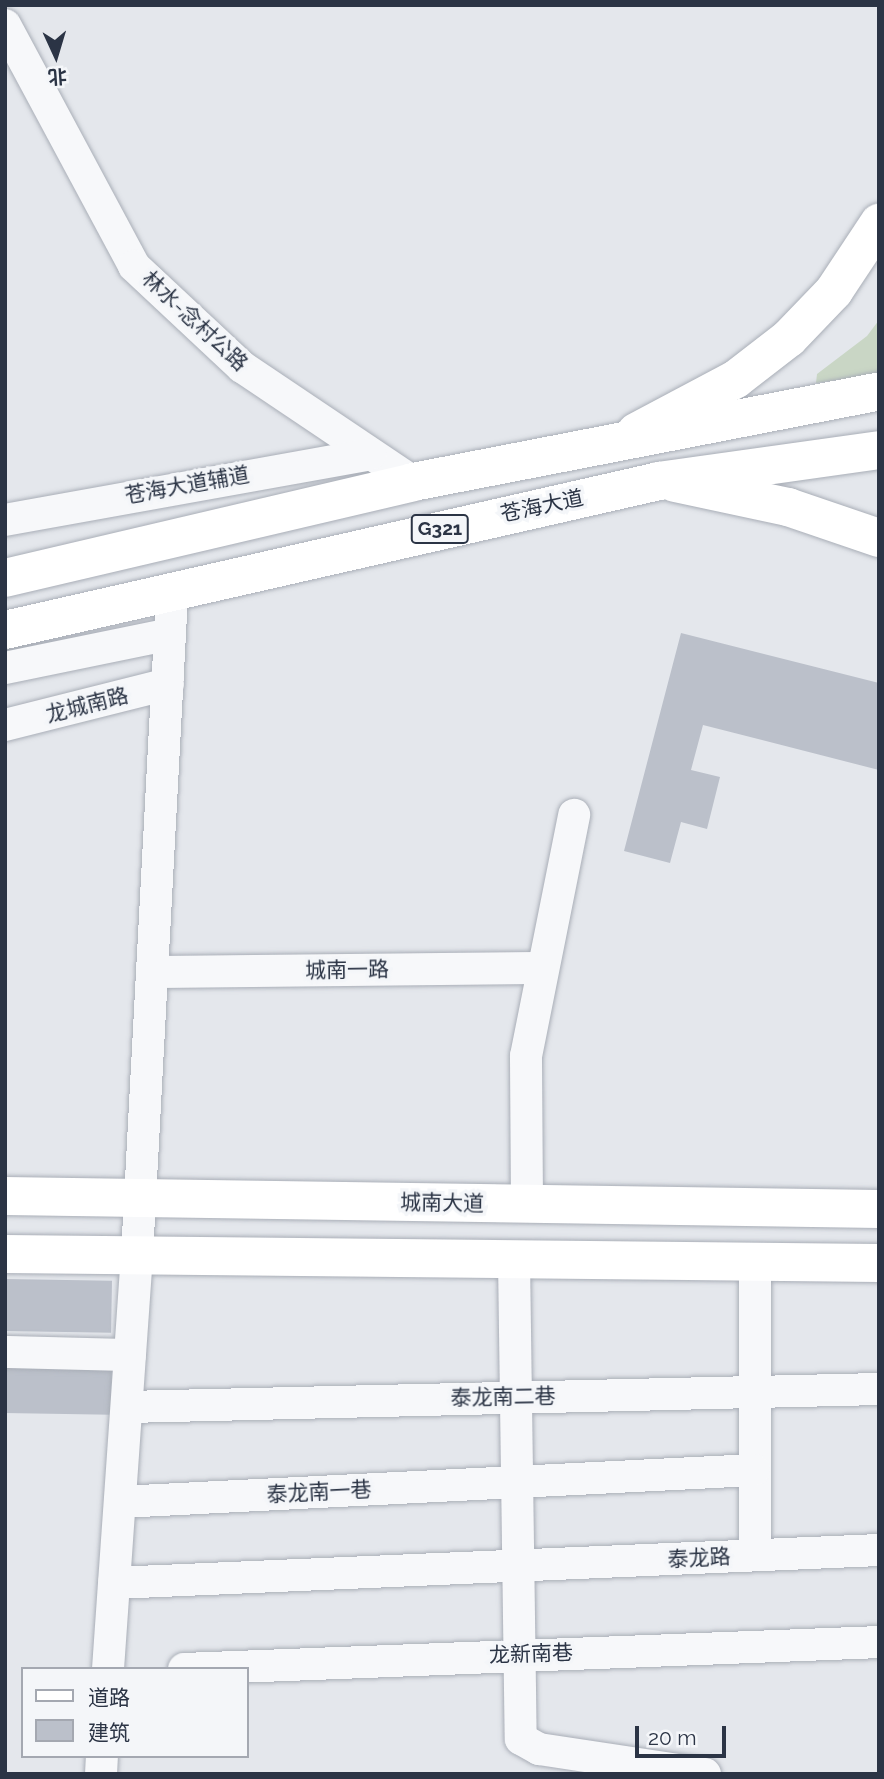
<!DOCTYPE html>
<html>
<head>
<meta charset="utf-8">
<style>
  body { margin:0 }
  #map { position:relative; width:884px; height:1779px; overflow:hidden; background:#e4e7ec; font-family:Raleway,"Noto Sans SC",sans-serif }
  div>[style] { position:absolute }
  .green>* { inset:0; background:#c9d6c5 }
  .building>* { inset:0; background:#bbc0ca; transform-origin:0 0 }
  .roads { filter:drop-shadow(0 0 2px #a9aeb7) drop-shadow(0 0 2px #a9aeb7) }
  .minor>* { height:32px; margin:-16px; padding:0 16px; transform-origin:16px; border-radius:16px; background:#f7f8fa }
  .major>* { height:38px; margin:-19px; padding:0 19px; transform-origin:19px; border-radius:19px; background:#fff }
  .highway>* { height:38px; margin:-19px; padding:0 19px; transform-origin:19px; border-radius:19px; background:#fff }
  span { translate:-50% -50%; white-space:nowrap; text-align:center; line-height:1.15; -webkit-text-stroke:7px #f4f6f9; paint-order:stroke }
  .shield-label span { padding:2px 5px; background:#f4f6f9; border:2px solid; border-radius:5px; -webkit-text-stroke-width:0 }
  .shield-label { font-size:19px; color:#2b3445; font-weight:700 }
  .street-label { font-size:21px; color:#2b3445 }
  .frame { position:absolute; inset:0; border:7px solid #2b3445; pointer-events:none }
  .legend { position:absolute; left:21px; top:1667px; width:228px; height:91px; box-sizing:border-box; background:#f4f6f9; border:2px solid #a4a8b1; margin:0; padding:9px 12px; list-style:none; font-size:21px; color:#2b3445 }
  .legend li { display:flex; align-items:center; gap:14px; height:35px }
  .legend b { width:35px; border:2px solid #a4a8b1 }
  .north { position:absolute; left:21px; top:21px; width:70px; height:70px; -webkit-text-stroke:5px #f4f6f9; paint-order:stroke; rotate:176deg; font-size:19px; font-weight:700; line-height:28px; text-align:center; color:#2b3445 }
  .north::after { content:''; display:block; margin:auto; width:24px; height:32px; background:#2b3445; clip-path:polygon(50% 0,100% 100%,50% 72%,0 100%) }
  .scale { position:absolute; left:635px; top:1726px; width:91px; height:32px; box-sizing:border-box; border:4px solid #2b3445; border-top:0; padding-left:9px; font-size:21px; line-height:24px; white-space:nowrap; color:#2b3445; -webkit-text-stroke:5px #f4f6f9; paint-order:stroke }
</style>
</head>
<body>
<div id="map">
  <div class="green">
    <i style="clip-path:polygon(879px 320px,879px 374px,816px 383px,817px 374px,867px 336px)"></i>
  </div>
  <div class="building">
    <i style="clip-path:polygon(681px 633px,879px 683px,879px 770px,703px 725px,691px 770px,720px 777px,707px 829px,681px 822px,670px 863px,624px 851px)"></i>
    <i style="left:5px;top:1279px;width:107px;height:52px;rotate:1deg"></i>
    <i style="left:5px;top:1363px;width:107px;height:50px;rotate:1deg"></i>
  </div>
  <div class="roads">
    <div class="minor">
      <i style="left:5px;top:25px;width:273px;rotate:61.8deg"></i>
      <i style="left:134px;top:266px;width:148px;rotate:43.1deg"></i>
      <i style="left:242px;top:367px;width:206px;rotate:33.9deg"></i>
      <i style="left:5px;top:520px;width:371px;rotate:-10.2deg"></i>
      <i style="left:5px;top:668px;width:168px;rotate:-11.6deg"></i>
      <i style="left:5px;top:725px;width:168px;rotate:-14.1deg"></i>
      <i style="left:152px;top:972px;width:391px;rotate:-0.6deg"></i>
      <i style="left:527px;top:1204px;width:148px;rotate:-90.4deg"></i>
      <i style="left:526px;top:1056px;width:246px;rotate:-78.7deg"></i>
      <i style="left:514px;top:1259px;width:480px;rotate:89.2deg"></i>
      <i style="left:521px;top:1739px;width:21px;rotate:29deg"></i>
      <i style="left:539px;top:1749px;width:168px;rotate:8.6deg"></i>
      <i style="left:755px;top:1262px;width:293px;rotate:90deg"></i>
      <i style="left:5px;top:1352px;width:125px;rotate:1.4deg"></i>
      <i style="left:127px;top:1407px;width:752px;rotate:-1.37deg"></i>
      <i style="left:120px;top:1502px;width:635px;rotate:-2.89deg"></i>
      <i style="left:114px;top:1583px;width:766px;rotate:-2.47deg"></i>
      <i style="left:108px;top:1669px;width:415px;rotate:-86deg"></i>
      <i style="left:137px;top:1255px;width:661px;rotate:-86.96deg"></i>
      <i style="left:184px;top:1669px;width:696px;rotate:-2.22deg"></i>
      <i style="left:101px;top:1774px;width:18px;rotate:-87deg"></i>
    </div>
    <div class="major">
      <i style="left:636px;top:432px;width:113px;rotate:-27.9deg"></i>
      <i style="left:736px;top:379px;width:67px;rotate:-37.7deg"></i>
      <i style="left:789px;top:338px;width:65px;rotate:-46.2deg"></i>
      <i style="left:834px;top:291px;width:82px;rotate:-56.5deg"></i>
      <i style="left:675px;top:483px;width:116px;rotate:12deg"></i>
      <i style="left:788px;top:507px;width:96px;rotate:18.8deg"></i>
      <i style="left:5px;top:1196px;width:874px;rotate:0.85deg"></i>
      <i style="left:5px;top:1254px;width:874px;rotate:0.59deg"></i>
    </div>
    <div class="highway">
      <i style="left:5px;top:578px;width:419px;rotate:-13.2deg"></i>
      <i style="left:413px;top:482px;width:475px;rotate:-11deg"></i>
      <i style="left:5px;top:630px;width:671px;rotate:-12.83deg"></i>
      <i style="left:659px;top:481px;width:222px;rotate:-8deg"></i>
    </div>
  </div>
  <div class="shield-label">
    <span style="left:440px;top:529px">G321</span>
  </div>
  <div class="street-label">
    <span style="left:195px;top:321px;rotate:43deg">林水-念村公路</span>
    <span style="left:187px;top:485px;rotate:-10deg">苍海大道辅道</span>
    <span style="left:542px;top:506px;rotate:-12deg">苍海大道</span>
    <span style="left:87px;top:705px;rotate:-14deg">龙城南路</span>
    <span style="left:347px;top:970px;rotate:-1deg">城南一路</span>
    <span style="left:442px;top:1203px;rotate:1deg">城南大道</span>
    <span style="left:503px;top:1397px;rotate:-1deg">泰龙南二巷</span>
    <span style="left:319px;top:1492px;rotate:-3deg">泰龙南一巷</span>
    <span style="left:699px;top:1558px;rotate:-3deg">泰龙路</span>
    <span style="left:531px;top:1654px;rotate:-2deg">龙新南巷</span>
  </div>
  <div class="frame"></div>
  <ul class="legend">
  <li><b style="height:9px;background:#fff"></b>道路</li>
  <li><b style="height:19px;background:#bbc0ca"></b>建筑</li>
  </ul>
  <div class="north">北</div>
  <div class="scale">20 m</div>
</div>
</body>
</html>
